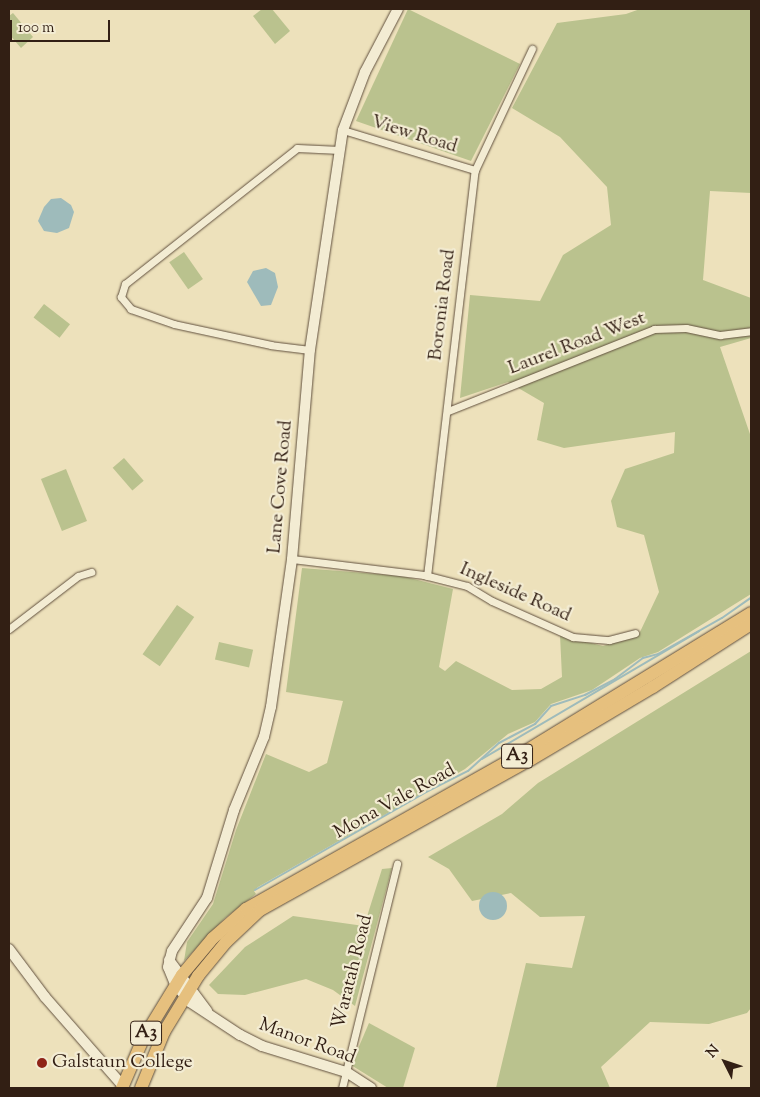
<!DOCTYPE html>
<html>
<head>
<meta charset="utf-8">
<style>
  body { margin:0 }
  #map { position:relative; width:760px; height:1097px; overflow:hidden; background:#ede1bb; font-family:"Sorts Mill Goudy",serif }
  div>[style] { position:absolute }
  .green>* { inset:0; background:#bac28e; transform-origin:0 0 }
  .water>* { inset:0; background:#9ebbbb }
  .round { border-radius:50% }
  .stream>* { height:2px; margin:-1px; padding:0 1px; transform-origin:1px; border-radius:1px; background:#9ebbbb }
  .roads { filter:drop-shadow(0 0 1px #61503e) drop-shadow(0 0 1px #61503e) }
  .street>* { height:7px; margin:-3.5px; padding:0 3.5px; transform-origin:3.5px; border-radius:3.5px; background:#f3ecd3 }
  .secondary>* { height:10px; margin:-5px; padding:0 5px; transform-origin:5px; border-radius:5px; background:#f3ecd3 }
  .highway>* { height:12px; margin:-6px; padding:0 6px; transform-origin:6px; border-radius:6px; background:#e6c07e }
  .dots>* { width:14px; height:14px; translate:-50% -50%; box-sizing:border-box; border:2px solid #f3ecd3; border-radius:50% }
  span { translate:-50% -50%; white-space:nowrap; text-align:center; line-height:1.15; -webkit-text-stroke:4.5px #f3ecd3; paint-order:stroke }
  .shield-label span { padding:1px 4px; background:#f3ecd3; border:1px solid; border-radius:4px; -webkit-text-stroke-width:0 }
  .shield-label { font-size:18px; color:#321f14; font-weight:700 }
  .street-label { font-size:19px; color:#321f14 }
  .poi-label { font-size:19px; color:#321f14 }
  .left { translate:0 -50%; text-align:left }
  .frame { position:absolute; inset:0; border:10px solid #321f14; pointer-events:none }
  .north { position:absolute; left:700px; top:1037px; width:50px; height:50px; -webkit-text-stroke:4px #f3ecd3; paint-order:stroke; rotate:311deg; font-size:14px; font-weight:700; line-height:20px; text-align:center; color:#321f14 }
  .north::after { content:''; display:block; margin:auto; width:18px; height:22px; background:#321f14; clip-path:polygon(50% 0,100% 100%,50% 72%,0 100%) }
  .scale { position:absolute; left:10px; top:20px; width:100px; height:22px; box-sizing:border-box; border:2px solid #321f14; border-top:0; padding-left:6px; font-size:15px; line-height:18px; white-space:nowrap; color:#321f14; -webkit-text-stroke:4px #f3ecd3; paint-order:stroke }
</style>
</head>
<body>
<div id="map">
  <div class="green">
    <i style="clip-path:polygon(262px 9px,272px 9px,290px 31px,275px 44px,253px 16px)"></i>
    <i style="clip-path:polygon(408px 9px,520px 64px,471px 161px,356px 121px)"></i>
    <i style="clip-path:polygon(640px 9px,751px 9px,751px 193px,710px 191px,703px 280px,751px 298px,751px 338px,720px 347px,751px 437px,751px 594px,658px 652px,640px 658px,592px 690px,551px 704px,535px 722px,508px 734px,465px 769px,258px 887px,254px 891px,256px 894px,225px 918px,184px 961px,187px 942px,213px 904px,236px 830px,266px 754px,309px 772px,327px 763px,343px 701px,286px 692px,302px 568px,402px 576px,453px 589px,439px 667px,445px 671px,456px 661px,512px 690px,541px 689px,562px 677px,560px 635px,603px 646px,639px 634px,659px 592px,644px 535px,617px 527px,611px 501px,625px 469px,674px 453px,675px 432px,564px 448px,537px 440px,544px 403px,508px 382px,460px 398px,470px 295px,540px 301px,563px 255px,611px 225px,607px 187px,560px 137px,512px 108px,557px 23px,626px 14px)"></i>
    <i style="clip-path:polygon(13px 13px,33px 37px,21px 48px,9px 34px,9px 16px)"></i>
    <i style="left:184px;top:252px;width:33px;height:18px;rotate:55deg"></i>
    <i style="left:44px;top:304px;width:33px;height:17px;rotate:38deg"></i>
    <i style="left:124px;top:458px;width:30px;height:15px;rotate:49deg"></i>
    <i style="left:66px;top:469px;width:56px;height:27px;rotate:68deg"></i>
    <i style="left:177px;top:605px;width:21px;height:60px;rotate:35deg"></i>
    <i style="left:219px;top:642px;width:35px;height:18px;rotate:13deg"></i>
    <i style="clip-path:polygon(751px 651px,751px 1008px,747px 1013px,709px 1024px,650px 1022px,601px 1067px,610px 1088px,496px 1088px,526px 963px,572px 968px,585px 916px,540px 917px,511px 893px,472px 901px,449px 869px,428px 857px,502px 814px,538px 783px)"></i>
    <i style="clip-path:polygon(392px 868px,355px 1006px,333px 990px,306px 979px,245px 995px,218px 994px,209px 985px,245px 947px,293px 916px,364px 926px,382px 869px)"></i>
    <i style="clip-path:polygon(369px 1023px,415px 1048px,403px 1088px,388px 1088px,351px 1065px)"></i>
  </div>
  <div class="water">
    <i style="clip-path:polygon(61px 198px,71px 205px,74px 212px,69px 228px,57px 233px,44px 231px,38px 221px,44px 207px,51px 199px)"></i>
    <i style="clip-path:polygon(266px 268px,275px 273px,278px 287px,271px 305px,261px 306px,247px 282px,253px 271px)"></i>
    <i class="round" style="left:479px;top:892px;width:28px;height:28px"></i>
  </div>
  <div class="stream">
    <i style="left:482px;top:759px;width:252px;rotate:-30.5deg"></i>
    <i style="left:255px;top:890px;width:197px;rotate:-29.8deg"></i>
    <i style="left:426px;top:792px;width:47px;rotate:-26.6deg"></i>
    <i style="left:468px;top:771px;width:42px;rotate:-42.1deg"></i>
    <i style="left:499px;top:743px;width:41px;rotate:-27.8deg"></i>
    <i style="left:535px;top:724px;width:24px;rotate:-48deg"></i>
    <i style="left:551px;top:706px;width:36px;rotate:-18deg"></i>
    <i style="left:585px;top:695px;width:34px;rotate:-28deg"></i>
    <i style="left:615px;top:679px;width:35px;rotate:-37deg"></i>
    <i style="left:643px;top:658px;width:16px;rotate:-15deg"></i>
    <i style="left:658px;top:654px;width:73px;rotate:-29.4deg"></i>
    <i style="left:722px;top:618px;width:35px;rotate:-35deg"></i>
  </div>
  <div class="roads">
    <div class="street">
      <i style="left:343px;top:130px;width:138px;rotate:16.9deg"></i>
      <i style="left:310px;top:350px;width:39px;rotate:-173deg"></i>
      <i style="left:271px;top:345px;width:99px;rotate:-167.8deg"></i>
      <i style="left:174px;top:324px;width:46px;rotate:-160.8deg"></i>
      <i style="left:131px;top:309px;width:16px;rotate:-130deg"></i>
      <i style="left:121px;top:297px;width:14px;rotate:-73deg"></i>
      <i style="left:125px;top:284px;width:219px;rotate:-38.3deg"></i>
      <i style="left:297px;top:148px;width:43px;rotate:2.7deg"></i>
      <i style="left:448px;top:411px;width:222px;rotate:-21.7deg"></i>
      <i style="left:654px;top:329px;width:32px;rotate:-2deg"></i>
      <i style="left:686px;top:328px;width:35px;rotate:12deg"></i>
      <i style="left:720px;top:335px;width:31px;rotate:-7deg"></i>
      <i style="left:292px;top:559px;width:133px;rotate:6.9deg"></i>
      <i style="left:424px;top:575px;width:44px;rotate:14.3deg"></i>
      <i style="left:467px;top:586px;width:29px;rotate:31deg"></i>
      <i style="left:492px;top:601px;width:89px;rotate:24deg"></i>
      <i style="left:573px;top:637px;width:36px;rotate:5deg"></i>
      <i style="left:609px;top:640px;width:27px;rotate:-15deg"></i>
      <i style="left:427px;top:576px;width:409px;rotate:-83.3deg"></i>
      <i style="left:475px;top:170px;width:134px;rotate:-64.8deg"></i>
      <i style="left:9px;top:629px;width:87px;rotate:-37.5deg"></i>
      <i style="left:78px;top:576px;width:14px;rotate:-17deg"></i>
      <i style="left:342px;top:1088px;width:231px;rotate:-76.2deg"></i>
    </div>
    <div class="secondary">
      <i style="left:9px;top:949px;width:60px;rotate:53.1deg"></i>
      <i style="left:45px;top:997px;width:118px;rotate:48.8deg"></i>
      <i style="left:169px;top:960px;width:64px;rotate:53.3deg"></i>
      <i style="left:371px;top:1088px;width:30px;rotate:-147deg"></i>
      <i style="left:346px;top:1072px;width:88px;rotate:-162.8deg"></i>
      <i style="left:262px;top:1046px;width:25px;rotate:-153deg"></i>
      <i style="left:240px;top:1035px;width:60px;rotate:-146.6deg"></i>
      <i style="left:190px;top:1002px;width:23px;rotate:-130deg"></i>
      <i style="left:175px;top:984px;width:18px;rotate:-112deg"></i>
      <i style="left:168px;top:967px;width:16px;rotate:-76deg"></i>
      <i style="left:172px;top:951px;width:64px;rotate:-56.6deg"></i>
      <i style="left:207px;top:898px;width:92px;rotate:-72.9deg"></i>
      <i style="left:234px;top:810px;width:79px;rotate:-67.7deg"></i>
      <i style="left:264px;top:737px;width:31px;rotate:-77deg"></i>
      <i style="left:271px;top:707px;width:149px;rotate:-81.9deg"></i>
      <i style="left:292px;top:559px;width:210px;rotate:-85.1deg"></i>
      <i style="left:310px;top:350px;width:222px;rotate:-81.5deg"></i>
      <i style="left:343px;top:130px;width:62px;rotate:-69.2deg"></i>
      <i style="left:365px;top:72px;width:71px;rotate:-62.4deg"></i>
    </div>
    <div class="highway">
      <i style="left:122px;top:1088px;width:53px;rotate:-66.8deg"></i>
      <i style="left:143px;top:1039px;width:75px;rotate:-58.6deg"></i>
      <i style="left:182px;top:975px;width:48px;rotate:-50deg"></i>
      <i style="left:213px;top:938px;width:44px;rotate:-41.3deg"></i>
      <i style="left:246px;top:909px;width:322px;rotate:-29.4deg"></i>
      <i style="left:526px;top:751px;width:264px;rotate:-31.5deg"></i>
      <i style="left:141px;top:1088px;width:61px;rotate:-67.7deg"></i>
      <i style="left:164px;top:1032px;width:66px;rotate:-58.7deg"></i>
      <i style="left:198px;top:976px;width:44px;rotate:-50.5deg"></i>
      <i style="left:226px;top:942px;width:47px;rotate:-43.3deg"></i>
      <i style="left:260px;top:910px;width:309px;rotate:-29.1deg"></i>
      <i style="left:530px;top:760px;width:143px;rotate:-30.7deg"></i>
      <i style="left:653px;top:687px;width:117px;rotate:-32.7deg"></i>
    </div>
  </div>
  <div class="dots">
    <i style="left:42px;top:1063px;background:#8f2418"></i>
  </div>
  <div class="shield-label">
    <span style="left:517px;top:756px">A3</span>
    <span style="left:146px;top:1033px">A3</span>
  </div>
  <div class="street-label">
    <span style="left:414px;top:135px;rotate:17deg">View Road</span>
    <span style="left:443px;top:305px;rotate:-83deg">Boronia Road</span>
    <span style="left:577px;top:344px;rotate:-21deg">Laurel Road West</span>
    <span style="left:281px;top:487px;rotate:-85deg">Lane Cove Road</span>
    <span style="left:515px;top:593px;rotate:24deg">Ingleside Road</span>
    <span style="left:395px;top:802px;rotate:-29deg">Mona Vale Road</span>
    <span style="left:353px;top:972px;rotate:-76deg">Waratah Road</span>
    <span style="left:307px;top:1042px;rotate:20deg">Manor Road</span>
  </div>
  <div class="poi-label">
    <span class="left" style="left:52px;top:1063px">Galstaun College</span>
  </div>
  <div class="frame"></div>
  <div class="north">N</div>
  <div class="scale">100 m</div>
</div>
</body>
</html>
